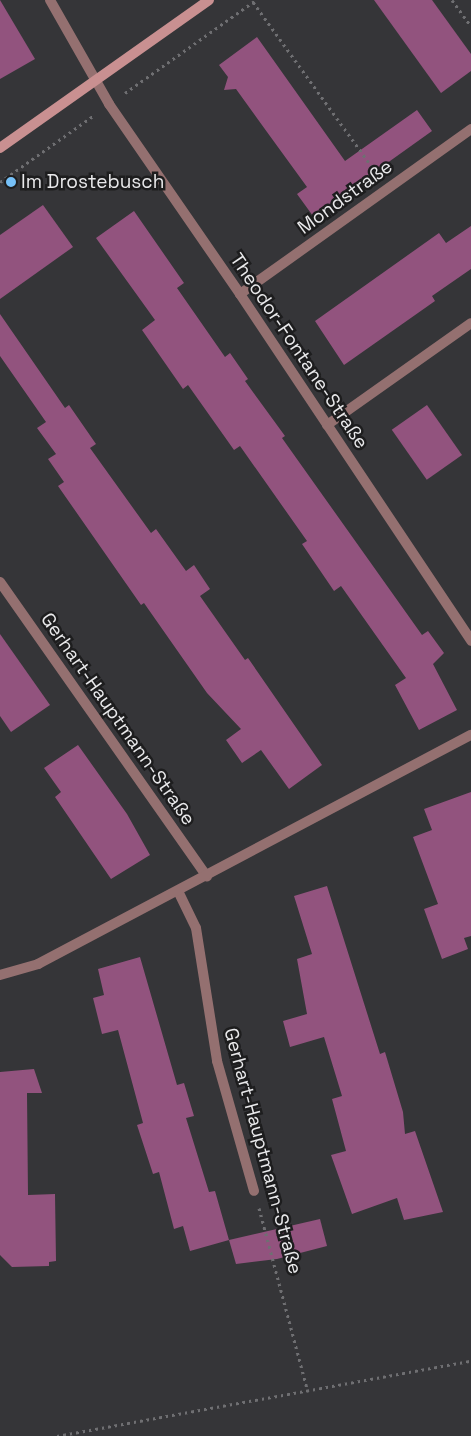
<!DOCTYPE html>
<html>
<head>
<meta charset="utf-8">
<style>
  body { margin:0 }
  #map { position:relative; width:471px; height:1436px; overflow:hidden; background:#353538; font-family:"Space Grotesk",sans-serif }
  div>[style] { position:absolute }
  .building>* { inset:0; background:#92537e; transform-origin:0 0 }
  .path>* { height:3px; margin-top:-1.5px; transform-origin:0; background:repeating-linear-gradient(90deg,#6f6f72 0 2.5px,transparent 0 6.5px) }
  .street>* { height:10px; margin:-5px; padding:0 5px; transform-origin:5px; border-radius:5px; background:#947070 }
  .secondary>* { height:10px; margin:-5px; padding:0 5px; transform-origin:5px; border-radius:5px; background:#c99091 }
  .dots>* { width:14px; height:14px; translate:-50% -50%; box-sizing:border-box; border:2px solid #1d1d1e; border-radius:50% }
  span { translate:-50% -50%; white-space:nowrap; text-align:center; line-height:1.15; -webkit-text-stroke:5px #1d1d1e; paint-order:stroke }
  .poi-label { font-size:19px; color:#e9e9eb }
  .left { translate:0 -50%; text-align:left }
  .street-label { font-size:19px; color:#e9e9eb }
</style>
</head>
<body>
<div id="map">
  <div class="building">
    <i style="clip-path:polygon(0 0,35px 59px,0 79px)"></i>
    <i style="clip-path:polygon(374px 0,432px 0,471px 54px,471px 71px,441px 93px)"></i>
    <i style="clip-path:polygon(257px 37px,345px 161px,417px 110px,432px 131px,313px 216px,297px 194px,307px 187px,267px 132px,236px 89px,224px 90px,228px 77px,219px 65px)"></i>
    <i style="clip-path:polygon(43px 205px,73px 247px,0 299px,0 235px)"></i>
    <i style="clip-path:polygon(134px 211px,184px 283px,177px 288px,225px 357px,230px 353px,248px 379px,245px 381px,285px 436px,282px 438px,422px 635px,428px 631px,444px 653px,433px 664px,457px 710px,419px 730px,395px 685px,406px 678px,341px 586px,334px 591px,302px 544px,307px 541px,240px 446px,234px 450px,188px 385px,183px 389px,142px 330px,155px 320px,96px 238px)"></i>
    <i style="clip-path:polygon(471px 226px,471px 269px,432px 296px,435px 301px,344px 365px,315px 321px,439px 233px,446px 243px)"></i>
    <i style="clip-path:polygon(0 314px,65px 408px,69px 405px,96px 444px,90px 448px,151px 533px,156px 529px,186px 571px,194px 565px,210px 589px,200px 596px,245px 660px,248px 658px,322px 765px,289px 789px,261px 750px,242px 763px,226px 740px,241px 729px,207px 693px,144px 603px,141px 605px,58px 486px,64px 482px,48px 459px,56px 454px,37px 428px,46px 422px,0 356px)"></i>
    <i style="left:427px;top:405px;width:61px;height:43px;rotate:55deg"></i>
    <i style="clip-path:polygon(0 634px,50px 705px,11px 732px,0 716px)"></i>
    <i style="clip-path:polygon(78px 745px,127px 814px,150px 855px,111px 879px,55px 797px,61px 792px,44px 768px)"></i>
    <i style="clip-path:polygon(471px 792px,471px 936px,464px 938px,468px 949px,442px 959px,424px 909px,438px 904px,413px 837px,432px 830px,424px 809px)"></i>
    <i style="clip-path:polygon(327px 886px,380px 1054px,385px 1052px,403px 1112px,405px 1134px,415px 1131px,443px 1212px,404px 1220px,397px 1198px,352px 1214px,331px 1155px,346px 1151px,332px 1099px,342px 1096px,324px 1037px,290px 1047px,283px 1021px,307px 1014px,297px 959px,312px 954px,294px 896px)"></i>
    <i style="clip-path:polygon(140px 957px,177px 1085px,184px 1083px,194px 1116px,186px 1118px,209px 1192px,215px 1191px,229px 1240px,190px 1251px,183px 1226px,174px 1229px,159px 1172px,153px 1174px,137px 1125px,143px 1123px,118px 1030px,102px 1034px,93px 998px,104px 995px,98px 969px)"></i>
    <i style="clip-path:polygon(34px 1069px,42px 1093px,27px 1093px,28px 1195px,55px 1194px,56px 1261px,49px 1262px,49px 1266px,12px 1267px,0 1255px,0 1072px)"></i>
    <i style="clip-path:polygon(320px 1219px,327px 1246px,277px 1259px,236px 1264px,229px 1240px)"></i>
  </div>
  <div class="path">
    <i style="left:452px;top:0;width:32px;rotate:54deg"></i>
    <i style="left:253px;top:2px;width:212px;rotate:54.2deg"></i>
    <i style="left:125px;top:93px;width:161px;rotate:-35.4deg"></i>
    <i style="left:0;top:182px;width:114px;rotate:-35.4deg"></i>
    <i style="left:259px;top:1208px;width:190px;rotate:75.1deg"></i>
    <i style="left:57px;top:1436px;width:421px;rotate:-10.3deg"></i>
  </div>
  <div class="street">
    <i style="left:50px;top:0;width:120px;rotate:60.4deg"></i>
    <i style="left:109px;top:104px;width:231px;rotate:55.4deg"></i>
    <i style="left:240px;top:294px;width:417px;rotate:56.3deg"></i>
    <i style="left:240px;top:294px;width:284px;rotate:-35.5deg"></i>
    <i style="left:327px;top:425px;width:176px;rotate:-35.3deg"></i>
    <i style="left:0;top:582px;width:360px;rotate:54.9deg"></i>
    <i style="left:178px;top:891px;width:41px;rotate:64.1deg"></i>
    <i style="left:196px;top:928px;width:135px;rotate:81deg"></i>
    <i style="left:217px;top:1061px;width:135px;rotate:74.1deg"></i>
    <i style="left:0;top:975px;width:40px;rotate:-16deg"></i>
    <i style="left:38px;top:964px;width:490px;rotate:-27.9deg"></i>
  </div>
  <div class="secondary">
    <i style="left:0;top:148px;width:256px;rotate:-35.3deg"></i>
  </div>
  <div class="dots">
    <i style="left:11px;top:182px;background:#76c0f7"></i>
  </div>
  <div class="poi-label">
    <span class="left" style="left:21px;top:182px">Im Drostebusch</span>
  </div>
  <div class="street-label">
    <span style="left:345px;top:197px;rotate:-36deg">Mondstraße</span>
    <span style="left:299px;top:351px;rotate:56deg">Theodor-Fontane-Straße</span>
    <span style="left:118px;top:719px;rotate:55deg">Gerhart-Hauptmann-Straße</span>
    <span style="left:263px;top:1151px;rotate:75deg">Gerhart-Hauptmann-Straße</span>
  </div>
</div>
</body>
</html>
